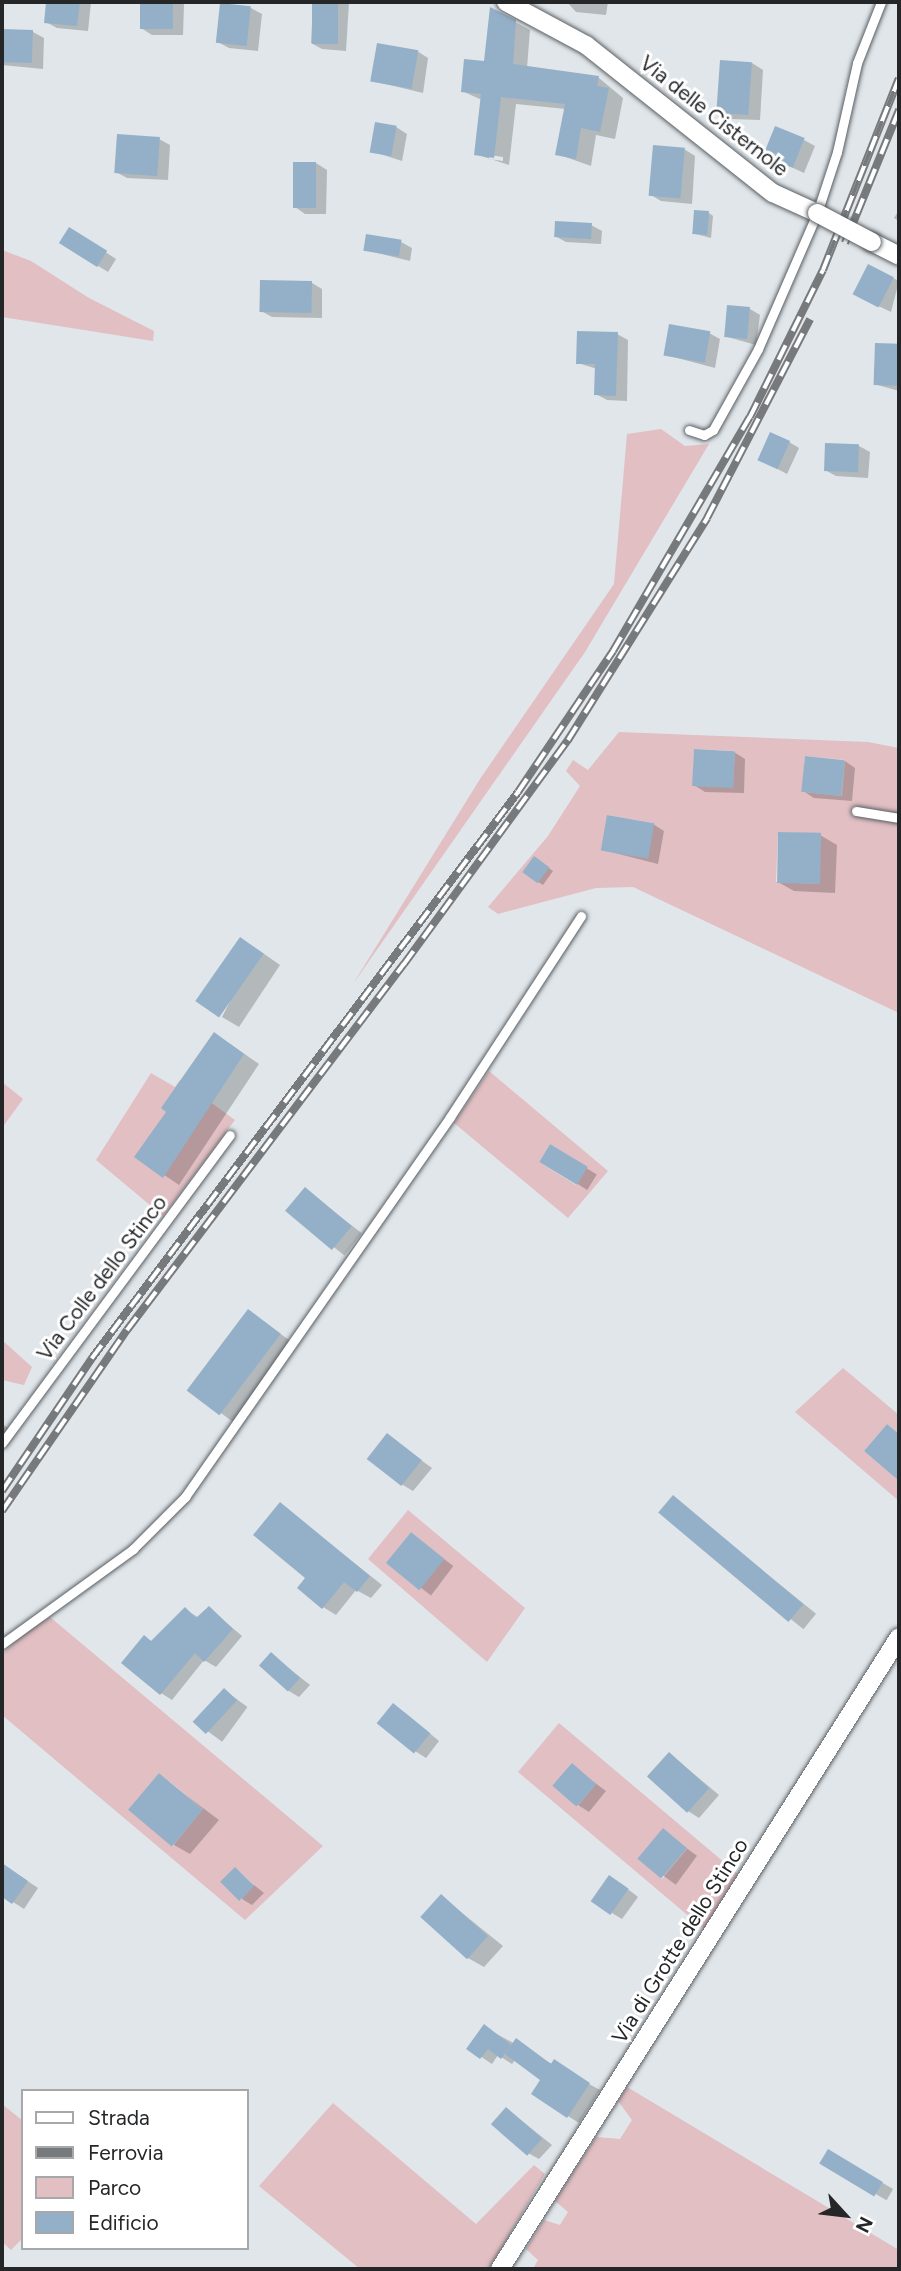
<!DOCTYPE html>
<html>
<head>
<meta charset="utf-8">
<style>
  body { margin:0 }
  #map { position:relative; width:901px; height:2271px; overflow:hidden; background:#e0e6ea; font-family:Figtree,sans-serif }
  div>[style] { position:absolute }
  .green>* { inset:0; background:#e1bfc3 }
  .shadow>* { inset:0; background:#0003; transform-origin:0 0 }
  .building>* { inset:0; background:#94b0c8; transform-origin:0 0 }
  .roads { filter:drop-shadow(0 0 2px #595e62) drop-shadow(0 0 2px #595e62) }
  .lane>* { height:9px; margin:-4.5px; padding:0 4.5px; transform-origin:4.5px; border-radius:4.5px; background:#fff }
  .street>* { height:18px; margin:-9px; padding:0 9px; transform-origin:9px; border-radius:9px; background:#fff }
  .rail>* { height:8px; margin-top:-4px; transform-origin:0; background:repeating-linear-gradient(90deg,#fff 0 16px,#767a7d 0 32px); box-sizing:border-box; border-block:2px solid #767a7d }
  .bridges { filter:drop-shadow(0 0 2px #595e62) drop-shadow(0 0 2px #595e62) }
  .street-bridge>* { height:18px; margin:-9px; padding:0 9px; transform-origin:9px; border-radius:9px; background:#fff }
  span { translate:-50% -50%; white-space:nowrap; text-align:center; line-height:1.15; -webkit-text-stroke:6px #fff; paint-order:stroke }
  .street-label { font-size:21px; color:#242628 }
  .frame { position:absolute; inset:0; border:4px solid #242628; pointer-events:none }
  .legend { position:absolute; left:21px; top:2089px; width:228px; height:161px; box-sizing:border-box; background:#fff; border:2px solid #a7a8a9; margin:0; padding:9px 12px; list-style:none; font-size:21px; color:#242628 }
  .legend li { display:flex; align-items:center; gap:14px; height:35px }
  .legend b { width:35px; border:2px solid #a7a8a9 }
  .north { position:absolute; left:810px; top:2180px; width:70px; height:70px; -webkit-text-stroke:5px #fff; paint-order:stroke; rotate:117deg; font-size:19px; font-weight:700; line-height:28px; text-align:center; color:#242628 }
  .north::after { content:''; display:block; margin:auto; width:24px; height:32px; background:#242628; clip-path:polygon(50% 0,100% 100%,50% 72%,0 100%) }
</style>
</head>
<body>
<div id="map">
  <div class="green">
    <i style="clip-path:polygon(2px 250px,31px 261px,89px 298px,154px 331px,153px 341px,2px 317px)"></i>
    <i style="clip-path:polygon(661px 429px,685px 446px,709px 444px,585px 652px,353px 984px,480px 779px,614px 584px,627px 434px)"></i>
    <i style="clip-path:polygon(evenodd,619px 732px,868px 742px,899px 748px,899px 1013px,633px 887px,596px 888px,498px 914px,488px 907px,548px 836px,580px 786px,566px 771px,573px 760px,588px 770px,619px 732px,694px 749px,735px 751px,733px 787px,693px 786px,694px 749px,619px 732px,805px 756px,845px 760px,842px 796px,802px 792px,805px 756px,619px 732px,607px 815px,653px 823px,648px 858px,607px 815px,619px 732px,778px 832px,821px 834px,818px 884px,776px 882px,778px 832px)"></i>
    <i style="clip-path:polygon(evenodd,489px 1071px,608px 1171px,568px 1218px,454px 1123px,489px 1071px,550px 1144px,587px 1167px,576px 1185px,539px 1162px,550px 1144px)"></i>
    <i style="clip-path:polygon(151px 1073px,175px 1087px,180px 1080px,235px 1120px,163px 1216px,96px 1160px)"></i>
    <i style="clip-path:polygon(2px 1082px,23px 1099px,2px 1128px)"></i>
    <i style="clip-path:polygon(2px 1340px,32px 1367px,24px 1385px,2px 1380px)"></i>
    <i style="clip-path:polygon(843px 1368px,899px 1415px,899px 1434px,887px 1424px,864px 1451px,899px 1481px,899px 1501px,795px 1412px)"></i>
    <i style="clip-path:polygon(evenodd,408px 1510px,525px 1608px,487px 1662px,368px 1559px,408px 1510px,411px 1532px,443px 1559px,418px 1589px,386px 1563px,411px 1532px)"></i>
    <i style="clip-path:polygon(evenodd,50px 1617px,323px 1846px,245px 1920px,2px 1715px,2px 1654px,27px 1631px,50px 1617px,159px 1773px,203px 1809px,173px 1846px,129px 1810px,159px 1773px,50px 1617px,235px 1868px,254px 1885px,241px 1900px,221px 1882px,235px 1868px)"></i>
    <i style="clip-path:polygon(evenodd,559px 1723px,738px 1874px,704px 1929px,518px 1772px,559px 1723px,572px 1764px,596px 1784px,577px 1807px,553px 1786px,572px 1764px,559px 1723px,663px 1829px,687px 1849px,662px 1879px,638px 1859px,663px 1829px)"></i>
    <i style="clip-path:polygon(627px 2087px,899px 2250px,899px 2269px,533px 2269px,538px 2260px,526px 2249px,544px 2220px,560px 2225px,568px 2212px,555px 2201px,596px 2137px,620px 2139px,632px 2120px,618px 2101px)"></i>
    <i style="clip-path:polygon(333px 2103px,476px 2224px,534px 2165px,545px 2174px,489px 2269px,360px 2269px,259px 2186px)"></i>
    <i style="clip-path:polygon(2px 2104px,23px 2121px,23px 2238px,11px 2250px,2px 2242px)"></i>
  </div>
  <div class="shadow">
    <i style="clip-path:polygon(47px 2px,91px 2px,88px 31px,57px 28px,46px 22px)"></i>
    <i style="clip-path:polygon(141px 2px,184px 4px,183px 35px,152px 35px,141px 28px)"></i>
    <i style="clip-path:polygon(313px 2px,349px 2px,346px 51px,322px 49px,311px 43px)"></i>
    <i style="clip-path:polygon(567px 2px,608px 2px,606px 15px,576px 12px)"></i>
    <i style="clip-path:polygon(251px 8px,262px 14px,258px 51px,229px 48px,218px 42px)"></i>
    <i style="clip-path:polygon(evenodd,515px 22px,530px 30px,527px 68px,599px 78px,623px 98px,615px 139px,596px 135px,591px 166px,557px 154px,566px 109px,516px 104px,509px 165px,475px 154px,482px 100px,462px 91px,515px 22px,489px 155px,503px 157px,503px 161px,489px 159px,489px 155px)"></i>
    <i style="clip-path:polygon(2px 31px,33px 32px,44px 38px,43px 69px,2px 65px)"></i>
    <i style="clip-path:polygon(417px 51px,428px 58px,423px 93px,373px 81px)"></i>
    <i style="clip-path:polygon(752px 63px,763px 70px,760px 120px,731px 119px,720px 112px)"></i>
    <i style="clip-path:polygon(396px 127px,407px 134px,402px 161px,371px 151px)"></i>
    <i style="clip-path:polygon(159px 139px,170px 145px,168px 180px,127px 178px,116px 172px)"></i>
    <i style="clip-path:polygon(804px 140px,815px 146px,804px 173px,765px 155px)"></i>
    <i style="clip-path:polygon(684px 149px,695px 156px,692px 204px,661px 201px,651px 195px)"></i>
    <i style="clip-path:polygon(316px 163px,327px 170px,326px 214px,305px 214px,295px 207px)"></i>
    <i style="clip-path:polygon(899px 210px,899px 221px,894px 218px)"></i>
    <i style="clip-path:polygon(709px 213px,713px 216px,711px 238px,692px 233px)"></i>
    <i style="clip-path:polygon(591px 225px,602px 231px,601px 244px,566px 242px,555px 236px)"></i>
    <i style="clip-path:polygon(81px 236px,116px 259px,108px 272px,61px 243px)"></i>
    <i style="clip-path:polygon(401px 242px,412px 248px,410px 261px,365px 250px)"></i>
    <i style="clip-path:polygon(869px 266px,899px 281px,891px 312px,866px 300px)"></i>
    <i style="clip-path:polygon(312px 283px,322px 289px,322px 318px,272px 317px,261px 311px)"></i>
    <i style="clip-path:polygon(750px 309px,760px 315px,756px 345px,724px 336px)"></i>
    <i style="clip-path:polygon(709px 333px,720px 339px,715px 368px,666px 355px)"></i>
    <i style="clip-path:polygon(617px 334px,628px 340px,627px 401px,607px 400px,596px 394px,597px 369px,578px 363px)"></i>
    <i style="clip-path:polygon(876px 345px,899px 346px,899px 391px,874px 384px)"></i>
    <i style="clip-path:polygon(789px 442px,799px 448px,787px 474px,770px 465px)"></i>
    <i style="clip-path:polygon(859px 446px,870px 452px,868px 478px,836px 476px,825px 470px)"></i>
    <i style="clip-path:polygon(734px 752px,745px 759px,744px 793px,705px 792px,694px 785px)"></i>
    <i style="clip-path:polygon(845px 761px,855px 768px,852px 801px,814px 798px,803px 791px)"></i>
    <i style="clip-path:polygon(653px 824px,664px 831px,658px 864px,603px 850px)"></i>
    <i style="clip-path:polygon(820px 835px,837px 845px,835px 893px,794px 891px,778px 882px)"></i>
    <i style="clip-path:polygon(539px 861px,553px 871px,543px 885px,538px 882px)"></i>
    <i style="clip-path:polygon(257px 949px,280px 965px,239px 1027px,222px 1017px)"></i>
    <i style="clip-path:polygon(229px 1043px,259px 1064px,179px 1185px,136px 1156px)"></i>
    <i style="left:551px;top:1146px;width:54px;height:18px;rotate:32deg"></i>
    <i style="left:305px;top:1189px;width:72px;height:28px;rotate:38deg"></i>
    <i style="left:249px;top:1311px;width:52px;height:99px;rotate:36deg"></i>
    <i style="clip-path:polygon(2px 1424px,10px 1429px,2px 1442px)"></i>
    <i style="clip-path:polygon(388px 1436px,432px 1468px,413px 1491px,403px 1485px)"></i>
    <i style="left:673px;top:1498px;width:184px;height:20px;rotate:39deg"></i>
    <i style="clip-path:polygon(280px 1504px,382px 1585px,371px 1598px,356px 1590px,336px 1615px,323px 1607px)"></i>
    <i style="left:411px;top:1534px;width:53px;height:37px;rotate:37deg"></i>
    <i style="clip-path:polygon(209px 1608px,242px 1636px,216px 1667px,204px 1660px,172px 1700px,161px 1693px,144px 1637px,153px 1642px,185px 1609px,199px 1618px)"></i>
    <i style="clip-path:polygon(271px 1654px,310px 1685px,299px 1697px,289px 1691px)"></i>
    <i style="left:224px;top:1690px;width:29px;height:43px;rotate:36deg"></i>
    <i style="clip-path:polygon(404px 1712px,439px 1741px,426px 1758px,415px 1751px)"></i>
    <i style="clip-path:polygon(670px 1754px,719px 1795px,699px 1818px,688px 1811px)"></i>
    <i style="clip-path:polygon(572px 1766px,606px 1791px,589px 1812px,578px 1805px)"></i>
    <i style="clip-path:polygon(159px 1775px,219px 1820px,190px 1854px,174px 1845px)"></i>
    <i style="left:663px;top:1831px;width:42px;height:36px;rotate:36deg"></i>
    <i style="clip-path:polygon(2px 1864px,38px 1888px,24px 1909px,2px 1895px)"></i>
    <i style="clip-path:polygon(235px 1870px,264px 1893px,252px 1905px,242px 1899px)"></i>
    <i style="clip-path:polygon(620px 1883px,638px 1897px,622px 1919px,612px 1913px)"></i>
    <i style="clip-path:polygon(441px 1896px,503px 1946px,484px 1967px,468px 1958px)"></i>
    <i style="clip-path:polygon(495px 2033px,600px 2090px,579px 2123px,533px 2094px,543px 2080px,515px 2060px,512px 2064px,498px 2055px,492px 2064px,468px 2048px)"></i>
    <i style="clip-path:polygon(507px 2109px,552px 2145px,539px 2159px,528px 2153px)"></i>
    <i style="left:829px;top:2152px;width:74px;height:13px;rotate:30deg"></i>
  </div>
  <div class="building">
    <i style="clip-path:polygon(46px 2px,80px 2px,77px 26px,44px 23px)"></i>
    <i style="left:140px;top:2px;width:33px;height:27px"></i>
    <i style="left:312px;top:2px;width:26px;height:42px"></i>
    <i style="left:220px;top:3px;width:31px;height:40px;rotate:6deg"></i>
    <i style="clip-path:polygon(490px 7px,516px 20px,513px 64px,599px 76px,597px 86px,609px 88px,600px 132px,581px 128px,576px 159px,555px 155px,565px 104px,501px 97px,494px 158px,474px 155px,481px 94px,461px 92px,464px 59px,484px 61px)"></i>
    <i style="left:2px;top:29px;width:31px;height:33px;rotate:2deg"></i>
    <i style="left:377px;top:43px;width:42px;height:39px;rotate:10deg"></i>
    <i style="left:720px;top:60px;width:32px;height:53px;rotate:4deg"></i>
    <i style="left:375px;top:122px;width:22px;height:31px;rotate:10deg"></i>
    <i style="left:775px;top:126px;width:32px;height:32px;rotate:22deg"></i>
    <i style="left:117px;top:134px;width:43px;height:39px;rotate:4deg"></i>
    <i style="left:653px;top:145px;width:32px;height:51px;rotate:5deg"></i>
    <i style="left:293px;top:162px;width:23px;height:46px"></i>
    <i style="left:694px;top:210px;width:15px;height:24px;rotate:4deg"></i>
    <i style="left:555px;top:221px;width:37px;height:16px;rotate:3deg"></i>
    <i style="left:69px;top:227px;width:45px;height:19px;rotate:32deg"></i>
    <i style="left:366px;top:234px;width:36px;height:17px;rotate:9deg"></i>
    <i style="left:868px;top:264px;width:29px;height:34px;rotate:27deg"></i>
    <i style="left:260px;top:280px;width:52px;height:32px;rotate:1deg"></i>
    <i style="left:727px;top:305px;width:23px;height:32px;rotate:5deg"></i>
    <i style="left:669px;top:324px;width:42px;height:32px;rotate:10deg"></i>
    <i style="clip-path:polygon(577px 331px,618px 332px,616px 396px,594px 395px,595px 364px,576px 364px)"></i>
    <i style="left:875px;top:343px;width:24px;height:42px;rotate:2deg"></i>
    <i style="left:770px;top:432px;width:22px;height:31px;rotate:24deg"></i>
    <i style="left:825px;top:443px;width:34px;height:28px;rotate:2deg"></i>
    <i style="left:694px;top:749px;width:41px;height:37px;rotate:3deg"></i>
    <i style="left:805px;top:756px;width:40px;height:36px;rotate:6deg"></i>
    <i style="left:607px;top:815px;width:48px;height:36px;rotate:10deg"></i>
    <i style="left:778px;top:832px;width:43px;height:51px;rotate:1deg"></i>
    <i style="left:534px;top:856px;width:19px;height:20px;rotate:36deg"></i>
    <i style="left:240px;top:937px;width:29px;height:78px;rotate:35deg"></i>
    <i style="clip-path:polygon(214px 1032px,244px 1054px,163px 1178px,134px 1157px,166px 1112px,161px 1108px)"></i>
    <i style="left:550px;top:1144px;width:44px;height:21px;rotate:31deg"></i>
    <i style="left:305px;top:1187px;width:61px;height:31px;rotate:40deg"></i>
    <i style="left:248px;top:1309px;width:41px;height:102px;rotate:37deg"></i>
    <i style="clip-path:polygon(887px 1424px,899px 1434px,899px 1481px,864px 1451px)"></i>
    <i style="left:387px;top:1433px;width:44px;height:33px;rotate:38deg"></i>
    <i style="left:673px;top:1495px;width:170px;height:23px;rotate:40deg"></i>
    <i style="clip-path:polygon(280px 1502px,370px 1576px,357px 1592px,344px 1582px,322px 1609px,297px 1588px,305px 1578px,253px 1535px)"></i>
    <i style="left:411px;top:1532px;width:43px;height:40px;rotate:39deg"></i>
    <i style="clip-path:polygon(209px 1606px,233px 1629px,204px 1662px,195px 1653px,160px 1695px,121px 1663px,144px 1635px,151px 1641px,185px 1607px,196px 1618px)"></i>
    <i style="left:271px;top:1652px;width:39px;height:18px;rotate:42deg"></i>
    <i style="left:224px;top:1688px;width:18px;height:46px;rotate:43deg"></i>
    <i style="left:393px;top:1703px;width:48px;height:26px;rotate:39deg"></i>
    <i style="left:669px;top:1752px;width:54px;height:33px;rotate:42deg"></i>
    <i style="left:572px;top:1763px;width:32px;height:30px;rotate:41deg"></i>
    <i style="left:159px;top:1773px;width:57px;height:48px;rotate:40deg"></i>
    <i style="left:663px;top:1828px;width:31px;height:40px;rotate:40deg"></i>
    <i style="clip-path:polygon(2px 1863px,28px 1881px,12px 1904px,2px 1897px)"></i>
    <i style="left:235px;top:1867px;width:27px;height:21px;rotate:45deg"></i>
    <i style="left:609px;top:1875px;width:24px;height:32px;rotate:35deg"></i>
    <i style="left:441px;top:1894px;width:63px;height:31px;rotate:42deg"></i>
    <i style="clip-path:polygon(484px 2024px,511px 2045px,501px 2059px,488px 2049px,480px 2059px,466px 2049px)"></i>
    <i style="clip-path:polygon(516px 2038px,551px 2064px,554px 2059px,590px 2083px,567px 2118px,531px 2094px,540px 2080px,505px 2054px)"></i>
    <i style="left:506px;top:2107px;width:48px;height:23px;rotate:41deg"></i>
    <i style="left:828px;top:2149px;width:64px;height:17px;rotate:31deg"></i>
  </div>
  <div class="roads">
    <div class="lane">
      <i style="left:689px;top:430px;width:16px;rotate:18deg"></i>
      <i style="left:704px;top:435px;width:10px;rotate:-29deg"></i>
      <i style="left:713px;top:430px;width:93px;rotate:-60.9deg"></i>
      <i style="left:758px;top:349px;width:148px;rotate:-66.5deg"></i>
      <i style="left:817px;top:213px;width:64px;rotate:-71.8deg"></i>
      <i style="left:837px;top:152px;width:91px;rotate:-77.3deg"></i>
      <i style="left:857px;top:63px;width:66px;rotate:-68.5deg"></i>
      <i style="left:856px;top:811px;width:44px;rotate:9.2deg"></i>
      <i style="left:2px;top:1443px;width:383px;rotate:-53.5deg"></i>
      <i style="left:2px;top:1644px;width:162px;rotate:-35.9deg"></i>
      <i style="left:133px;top:1549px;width:74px;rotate:-45deg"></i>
      <i style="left:185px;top:1497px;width:463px;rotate:-55.1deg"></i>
      <i style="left:450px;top:1117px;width:240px;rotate:-56.9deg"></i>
    </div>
    <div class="street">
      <i style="left:506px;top:2px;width:91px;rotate:28.3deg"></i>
      <i style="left:586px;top:45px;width:238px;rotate:38.4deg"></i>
      <i style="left:773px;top:193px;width:48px;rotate:24.4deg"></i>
      <i style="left:872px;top:242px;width:30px;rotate:27deg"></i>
      <i style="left:500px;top:2269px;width:747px;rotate:-57.73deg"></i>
    </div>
  </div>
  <div class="rail">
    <i style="left:845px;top:243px;width:144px;rotate:-67.9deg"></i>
    <i style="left:2px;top:1491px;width:161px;rotate:-55.9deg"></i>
    <i style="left:92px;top:1358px;width:708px;rotate:-53.03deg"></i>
    <i style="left:518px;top:792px;width:170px;rotate:-56deg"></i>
    <i style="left:613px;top:651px;width:271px;rotate:-59.7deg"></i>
    <i style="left:750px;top:417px;width:164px;rotate:-63.6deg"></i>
    <i style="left:823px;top:270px;width:206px;rotate:-68.4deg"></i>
    <i style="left:2px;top:1511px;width:220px;rotate:-55.4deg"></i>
    <i style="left:127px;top:1330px;width:459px;rotate:-52.9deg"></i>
    <i style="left:404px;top:964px;width:278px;rotate:-53.8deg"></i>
    <i style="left:568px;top:740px;width:262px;rotate:-57.9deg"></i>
    <i style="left:707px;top:518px;width:224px;rotate:-62.6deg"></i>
  </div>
  <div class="bridges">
    <div class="street-bridge">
      <i style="left:817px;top:213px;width:62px;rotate:27.8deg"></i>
    </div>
  </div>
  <div class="street-label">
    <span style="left:714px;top:116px;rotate:38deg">Via delle Cisternole</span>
    <span style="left:102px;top:1278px;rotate:-53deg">Via Colle dello Stinco</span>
    <span style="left:680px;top:1941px;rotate:-58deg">Via di Grotte dello Stinco</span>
  </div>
  <div class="frame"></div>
  <ul class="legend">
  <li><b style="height:9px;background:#fff"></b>Strada</li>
  <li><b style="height:9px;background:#767a7d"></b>Ferrovia</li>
  <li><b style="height:19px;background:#e1bfc3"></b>Parco</li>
  <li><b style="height:19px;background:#94b0c8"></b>Edificio</li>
  </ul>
  <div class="north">N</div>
</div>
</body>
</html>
